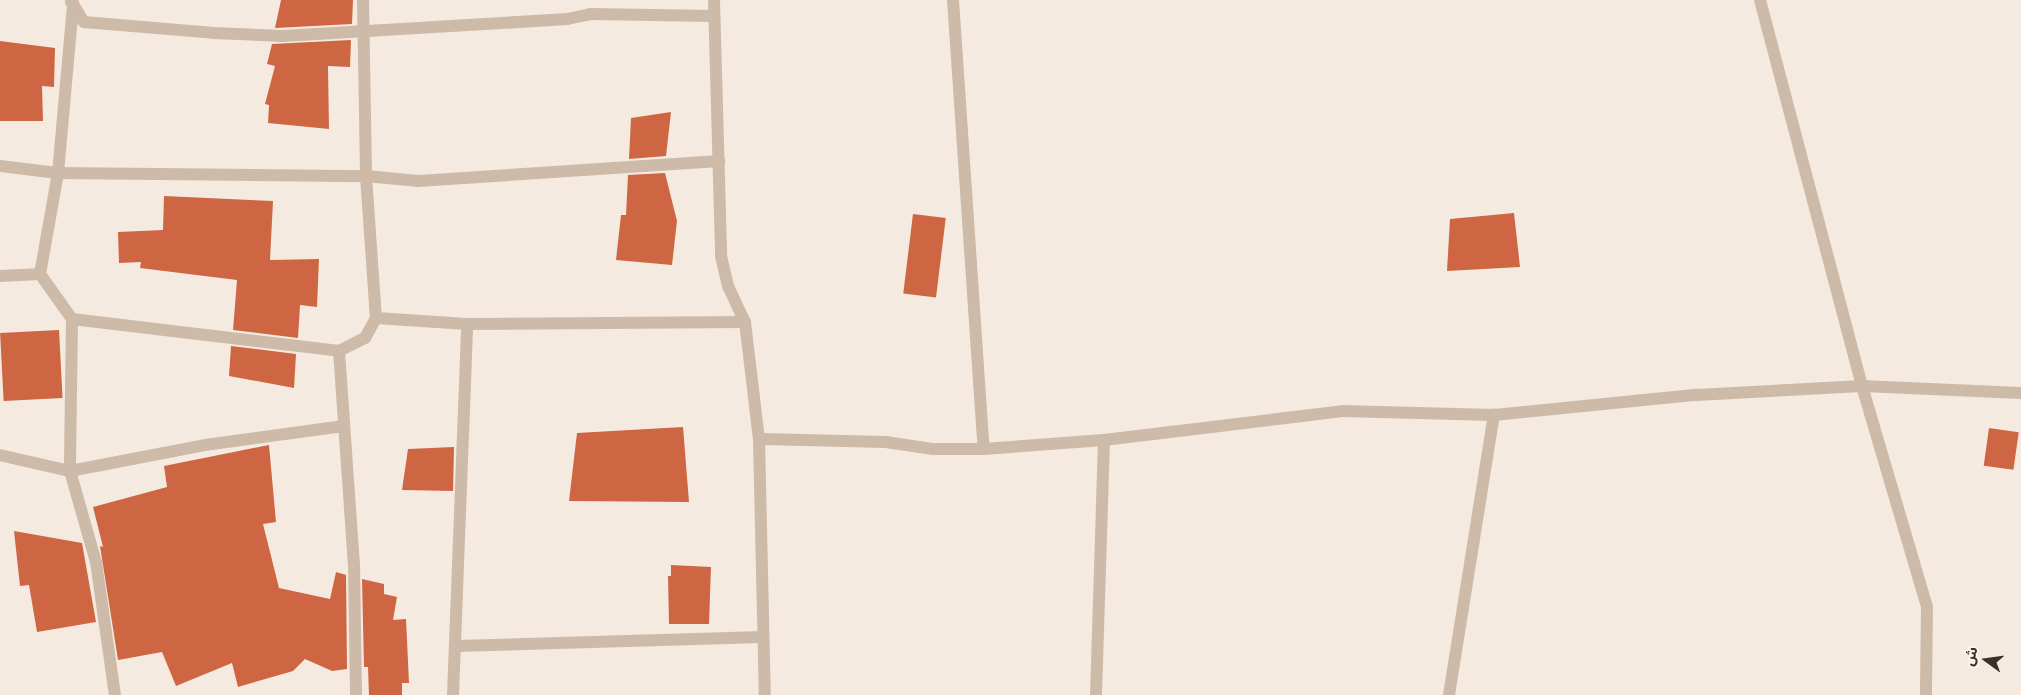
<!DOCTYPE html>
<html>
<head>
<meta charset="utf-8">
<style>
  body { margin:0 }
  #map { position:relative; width:2021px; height:695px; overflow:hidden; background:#f5eadf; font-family:"Fira Sans","Noto Sans Arabic",sans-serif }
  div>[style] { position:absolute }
  .building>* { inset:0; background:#ce6643; transform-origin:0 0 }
  .minor>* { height:12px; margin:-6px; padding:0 6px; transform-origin:6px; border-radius:6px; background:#cebaa9 }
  span { translate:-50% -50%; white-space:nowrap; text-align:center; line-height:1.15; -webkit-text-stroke:4.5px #fbf4ec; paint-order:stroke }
  .north { position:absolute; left:1961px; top:635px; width:50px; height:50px; -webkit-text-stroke:4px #fbf4ec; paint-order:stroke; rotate:284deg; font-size:14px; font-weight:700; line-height:20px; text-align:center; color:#3b2f29 }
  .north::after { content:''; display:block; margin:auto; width:18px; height:22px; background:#3b2f29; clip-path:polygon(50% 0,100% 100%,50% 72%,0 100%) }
</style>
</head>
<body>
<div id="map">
  <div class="building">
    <i style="clip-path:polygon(281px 0,353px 0,352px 24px,275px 28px)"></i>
    <i style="clip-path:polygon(351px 40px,350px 67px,328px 66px,329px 129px,268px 123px,269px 105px,265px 104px,275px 66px,267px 64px,272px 44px)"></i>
    <i style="clip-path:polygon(0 41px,55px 48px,54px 87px,42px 86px,43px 121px,0 121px)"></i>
    <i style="clip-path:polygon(671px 112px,666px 156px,629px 159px,631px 118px)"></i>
    <i style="clip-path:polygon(665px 173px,677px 221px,672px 265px,616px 260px,621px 215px,626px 215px,628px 175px)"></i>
    <i style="clip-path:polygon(164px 196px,273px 201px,270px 260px,319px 259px,317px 307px,300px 305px,298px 338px,233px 330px,237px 280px,140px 268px,141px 262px,119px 263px,118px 232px,163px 230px)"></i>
    <i style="clip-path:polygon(1514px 213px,1520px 267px,1447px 271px,1450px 219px)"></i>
    <i style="left:913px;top:214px;width:33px;height:80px;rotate:7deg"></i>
    <i style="left:59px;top:330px;width:68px;height:59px;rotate:87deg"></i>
    <i style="clip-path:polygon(231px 346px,296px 354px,294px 388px,229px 376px)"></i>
    <i style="clip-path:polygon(683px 427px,689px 502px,569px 501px,577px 433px)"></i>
    <i style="left:1989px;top:428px;width:30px;height:38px;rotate:8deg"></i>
    <i style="clip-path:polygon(269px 445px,276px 522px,263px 524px,279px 588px,330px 599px,336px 572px,346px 575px,347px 669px,332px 671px,305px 659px,293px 671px,238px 687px,232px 663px,176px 686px,162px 652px,118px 660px,100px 546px,103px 547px,93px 507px,167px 487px,164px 466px)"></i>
    <i style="clip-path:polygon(454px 447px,453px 491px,402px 490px,408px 449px)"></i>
    <i style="clip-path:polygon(14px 531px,82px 543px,96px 622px,37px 632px,29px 585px,20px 586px)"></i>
    <i style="clip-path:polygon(671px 565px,711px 567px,709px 624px,669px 624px,668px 576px,671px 576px)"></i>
    <i style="clip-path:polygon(362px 579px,384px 584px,384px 594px,397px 597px,393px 620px,406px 619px,409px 683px,402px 683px,402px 695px,369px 695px,368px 667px,364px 667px)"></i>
  </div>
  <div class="minor">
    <i style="left:363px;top:0;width:176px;rotate:89deg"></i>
    <i style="left:366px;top:176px;width:142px;rotate:86deg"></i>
    <i style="left:714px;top:0;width:256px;rotate:88.4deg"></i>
    <i style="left:721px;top:256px;width:31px;rotate:77deg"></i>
    <i style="left:728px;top:286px;width:40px;rotate:65deg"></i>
    <i style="left:745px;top:322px;width:118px;rotate:83.2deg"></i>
    <i style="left:759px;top:439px;width:256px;rotate:88.7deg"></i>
    <i style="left:953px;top:0;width:450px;rotate:86.1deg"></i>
    <i style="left:1760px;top:0;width:399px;rotate:75.2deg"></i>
    <i style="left:1862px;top:386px;width:230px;rotate:73.6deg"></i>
    <i style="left:1927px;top:607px;width:88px;rotate:90.7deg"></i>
    <i style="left:73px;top:4px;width:21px;rotate:59deg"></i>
    <i style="left:84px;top:22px;width:130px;rotate:4.8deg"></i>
    <i style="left:214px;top:33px;width:69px;rotate:2.5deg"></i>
    <i style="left:283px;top:36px;width:285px;rotate:-3.4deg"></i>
    <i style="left:567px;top:19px;width:24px;rotate:-12deg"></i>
    <i style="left:590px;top:14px;width:124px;rotate:0.9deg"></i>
    <i style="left:0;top:166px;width:58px;rotate:6.9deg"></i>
    <i style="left:58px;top:173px;width:308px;rotate:0.6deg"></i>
    <i style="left:366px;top:176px;width:52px;rotate:5.5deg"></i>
    <i style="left:418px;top:181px;width:302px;rotate:-3.8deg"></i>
    <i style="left:40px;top:274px;width:103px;rotate:-79.9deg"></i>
    <i style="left:58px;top:173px;width:170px;rotate:-84.9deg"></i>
    <i style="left:73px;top:4px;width:3px;rotate:-135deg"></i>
    <i style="left:0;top:276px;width:40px;rotate:-2.9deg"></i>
    <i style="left:40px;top:274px;width:55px;rotate:54.6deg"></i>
    <i style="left:72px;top:319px;width:269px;rotate:6.8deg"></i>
    <i style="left:339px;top:351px;width:29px;rotate:-27deg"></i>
    <i style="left:365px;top:338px;width:23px;rotate:-61deg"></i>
    <i style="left:376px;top:318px;width:91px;rotate:3.8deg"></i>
    <i style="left:467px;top:324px;width:278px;rotate:-0.4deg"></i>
    <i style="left:72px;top:319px;width:152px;rotate:90.8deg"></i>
    <i style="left:70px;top:471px;width:95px;rotate:74.1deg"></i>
    <i style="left:96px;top:562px;width:134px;rotate:81.9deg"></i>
    <i style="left:339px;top:351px;width:214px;rotate:86deg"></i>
    <i style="left:354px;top:564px;width:131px;rotate:89.1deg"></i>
    <i style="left:759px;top:439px;width:127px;rotate:1.4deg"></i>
    <i style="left:886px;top:442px;width:48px;rotate:8.5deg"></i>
    <i style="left:933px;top:449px;width:51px"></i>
    <i style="left:984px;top:449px;width:120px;rotate:-4.3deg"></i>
    <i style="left:1104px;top:440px;width:240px;rotate:-6.9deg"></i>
    <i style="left:1342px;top:411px;width:152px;rotate:1.5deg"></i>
    <i style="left:1494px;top:415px;width:203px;rotate:-5.7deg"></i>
    <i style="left:1696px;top:395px;width:166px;rotate:-3.1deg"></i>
    <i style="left:1862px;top:386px;width:159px;rotate:2.5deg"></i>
    <i style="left:0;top:455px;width:72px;rotate:12.9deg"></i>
    <i style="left:70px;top:471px;width:137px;rotate:-10.9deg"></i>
    <i style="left:205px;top:445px;width:140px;rotate:-7.8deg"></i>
    <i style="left:457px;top:646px;width:306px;rotate:-1.7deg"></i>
    <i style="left:453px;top:695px;width:371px;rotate:-87.8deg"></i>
    <i style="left:1096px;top:695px;width:255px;rotate:-88.2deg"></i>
    <i style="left:1449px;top:695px;width:284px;rotate:-80.9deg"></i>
  </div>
  <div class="north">ش</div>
</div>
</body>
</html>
